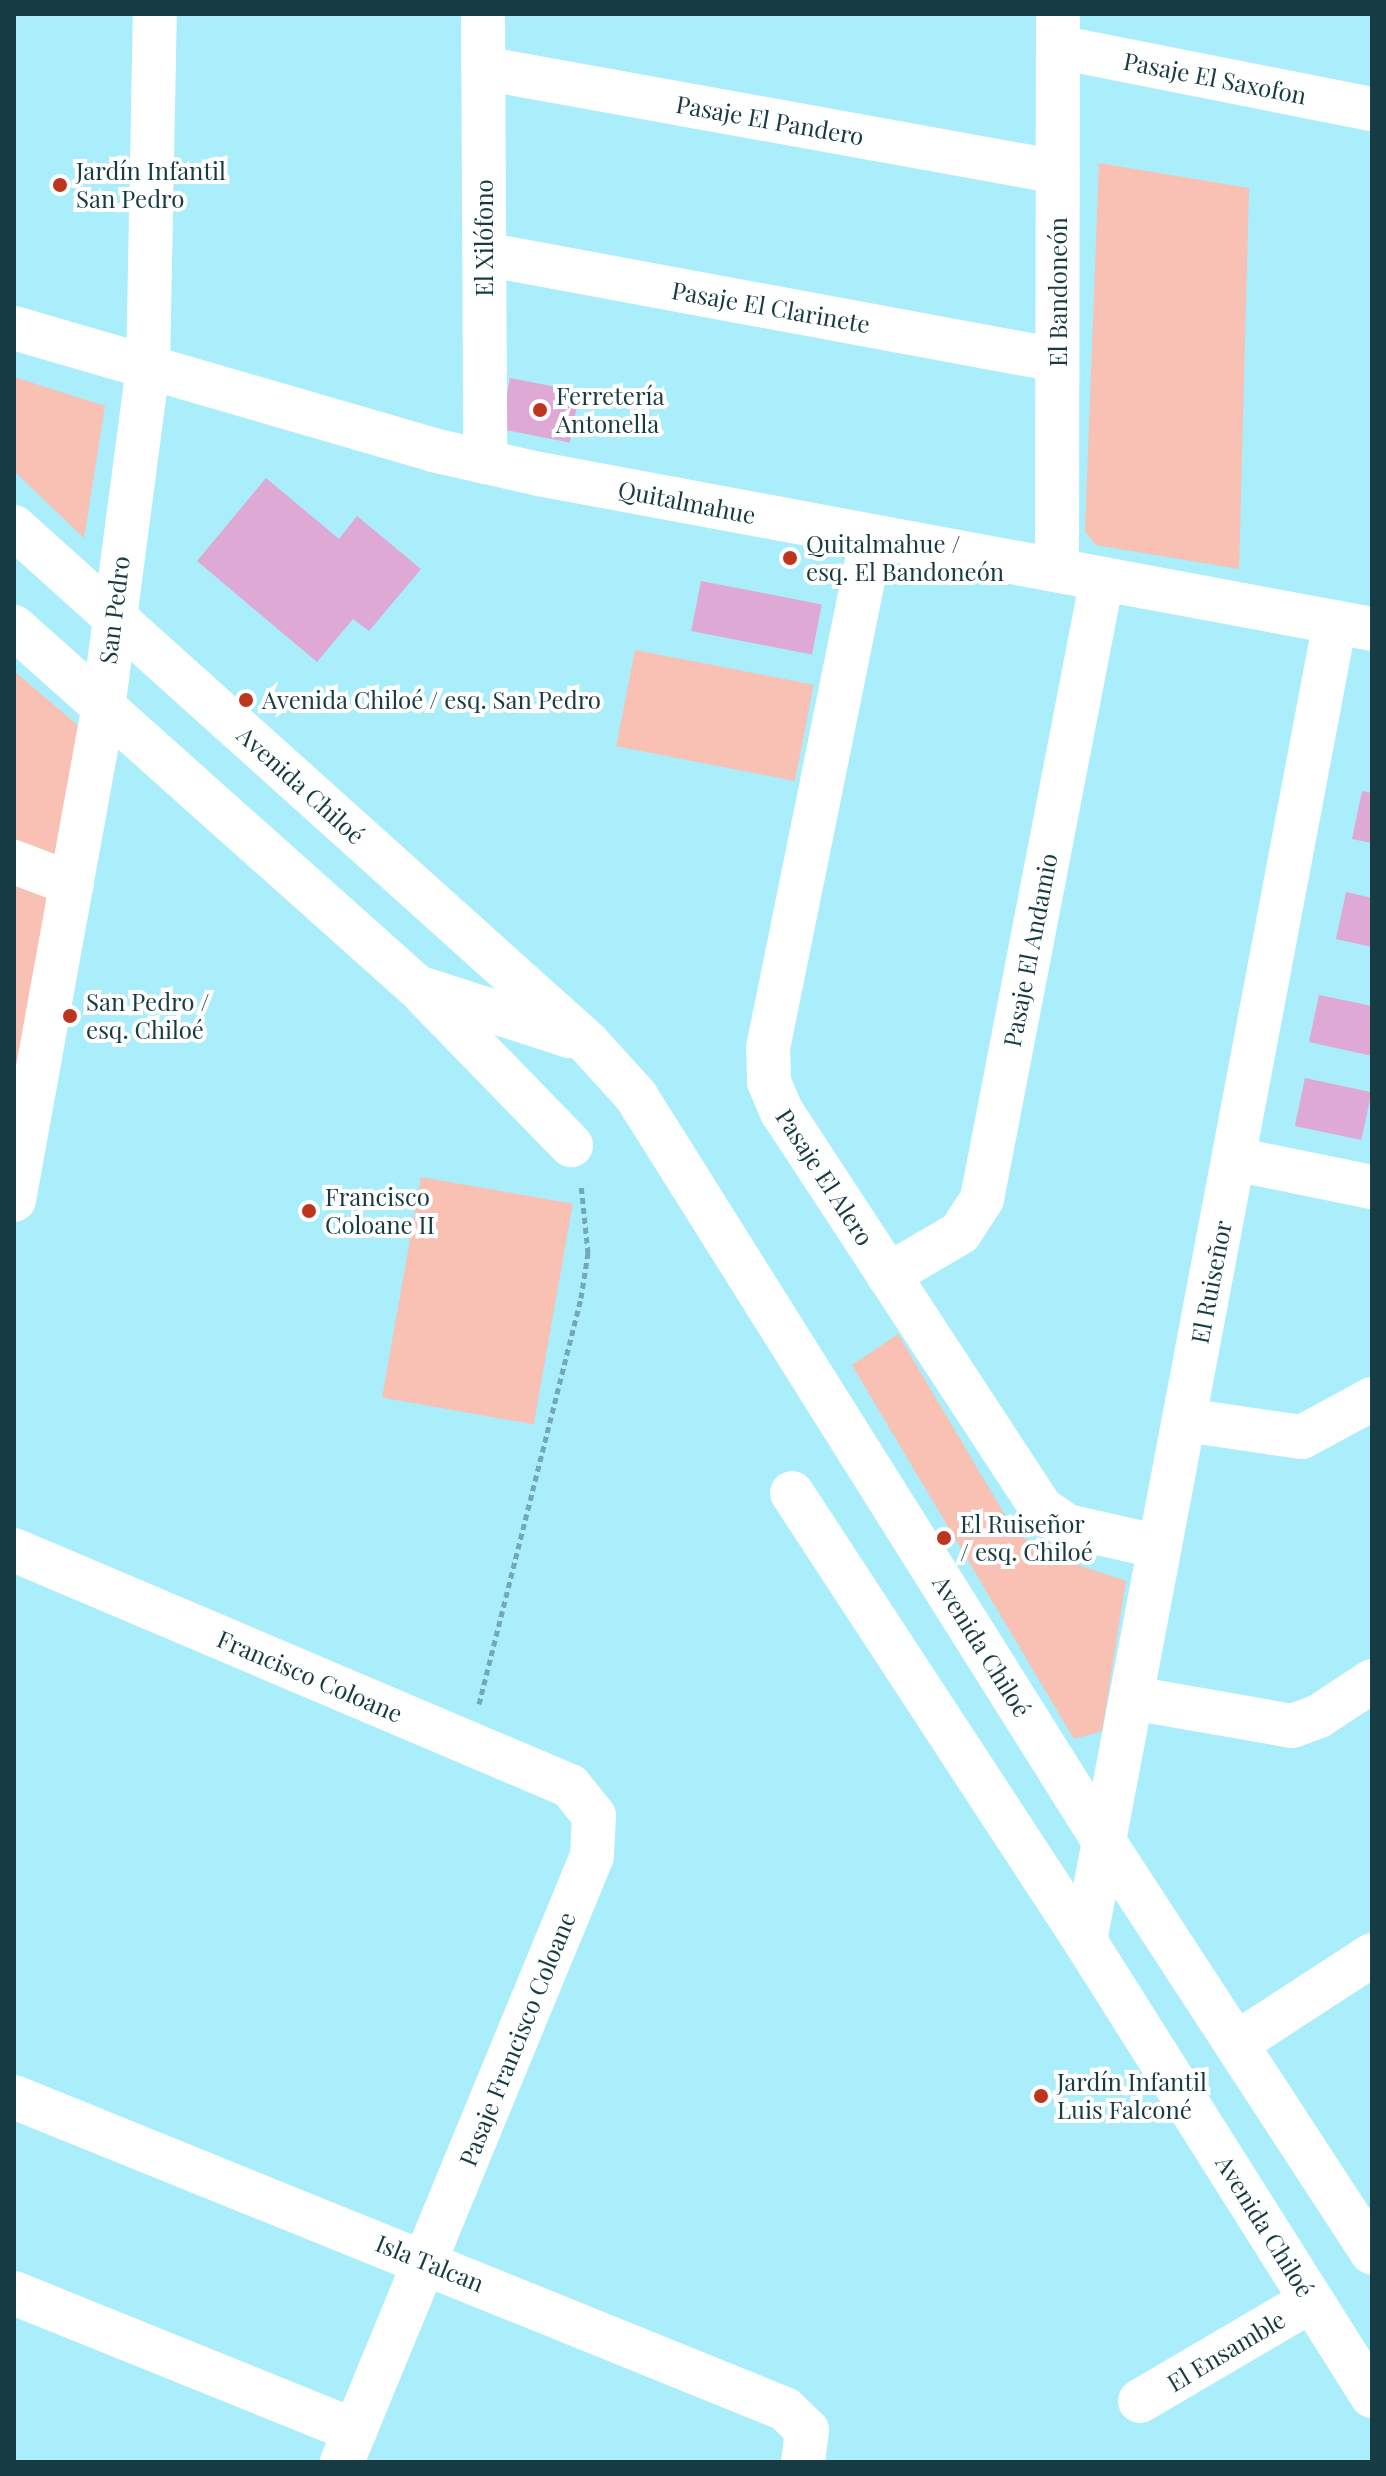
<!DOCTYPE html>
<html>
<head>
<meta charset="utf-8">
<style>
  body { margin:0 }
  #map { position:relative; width:1386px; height:2476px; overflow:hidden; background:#aaedfb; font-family:"Playfair Display",serif }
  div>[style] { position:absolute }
  .green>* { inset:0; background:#f9c0b4; transform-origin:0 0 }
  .building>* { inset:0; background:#dfa9d6; transform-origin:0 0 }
  .path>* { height:5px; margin-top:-2.5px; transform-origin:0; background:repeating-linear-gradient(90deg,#71a9b4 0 6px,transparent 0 10px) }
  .street>* { height:44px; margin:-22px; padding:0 22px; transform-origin:22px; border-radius:22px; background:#fff }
  .secondary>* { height:44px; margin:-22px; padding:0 22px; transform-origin:22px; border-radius:22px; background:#fff }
  .dots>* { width:22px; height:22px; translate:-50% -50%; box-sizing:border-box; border:4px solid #fff; border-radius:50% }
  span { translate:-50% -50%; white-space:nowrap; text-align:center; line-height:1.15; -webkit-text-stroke:8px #fff; paint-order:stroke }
  .street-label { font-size:24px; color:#163b42 }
  .poi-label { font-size:24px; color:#163b42 }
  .left { translate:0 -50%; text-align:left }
  .frame { position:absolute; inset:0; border:16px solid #163b42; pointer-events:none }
</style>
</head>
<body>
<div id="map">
  <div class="green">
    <i style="clip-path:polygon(1099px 163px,1249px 188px,1239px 569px,1096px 545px,1085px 531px)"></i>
    <i style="clip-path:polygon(14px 377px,105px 406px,84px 538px,14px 471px)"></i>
    <i style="left:635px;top:650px;width:182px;height:98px;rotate:11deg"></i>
    <i style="clip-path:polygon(14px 671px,80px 727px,14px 1094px)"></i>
    <i style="left:421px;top:1177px;width:154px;height:224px;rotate:10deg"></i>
    <i style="clip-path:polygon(898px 1334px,1015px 1532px,1048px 1555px,1126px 1581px,1102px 1731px,1074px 1739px,852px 1365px)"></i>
  </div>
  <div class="building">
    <i style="left:510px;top:378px;width:71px;height:52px;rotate:11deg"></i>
    <i style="clip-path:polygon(266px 478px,339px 539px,357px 516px,421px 569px,369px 631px,353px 619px,317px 662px,197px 561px)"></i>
    <i style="left:701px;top:581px;width:123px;height:51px;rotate:11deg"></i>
    <i style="clip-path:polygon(1362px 791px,1372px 793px,1372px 843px,1352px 839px)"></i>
    <i style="clip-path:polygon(1346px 892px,1372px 898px,1372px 947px,1336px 939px)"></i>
    <i style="clip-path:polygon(1319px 995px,1372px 1006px,1372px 1056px,1309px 1042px)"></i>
    <i style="left:1305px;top:1078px;width:68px;height:49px;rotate:12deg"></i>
  </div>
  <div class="path">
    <i style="left:479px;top:1704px;width:419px;rotate:-75.9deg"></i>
    <i style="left:581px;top:1298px;width:46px;rotate:-81.2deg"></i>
    <i style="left:588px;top:1253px;width:69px;rotate:-95.8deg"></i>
  </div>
  <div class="street">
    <i style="left:483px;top:14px;width:448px;rotate:89.7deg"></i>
    <i style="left:1058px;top:47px;width:320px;rotate:11.2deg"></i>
    <i style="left:483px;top:68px;width:584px;rotate:10.25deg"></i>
    <i style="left:484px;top:254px;width:583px;rotate:10.48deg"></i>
    <i style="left:14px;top:527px;width:772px;rotate:41.95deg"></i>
    <i style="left:588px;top:1043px;width:72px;rotate:47.8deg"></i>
    <i style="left:636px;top:1096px;width:882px;rotate:57.88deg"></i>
    <i style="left:1105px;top:1843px;width:489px;rotate:56.9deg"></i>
    <i style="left:872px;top:536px;width:522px;rotate:101.48deg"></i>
    <i style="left:768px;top:1048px;width:34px;rotate:88deg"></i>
    <i style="left:769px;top:1082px;width:33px;rotate:67deg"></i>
    <i style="left:782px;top:1112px;width:473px;rotate:56.8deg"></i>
    <i style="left:1041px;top:1508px;width:32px;rotate:35deg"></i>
    <i style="left:1067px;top:1526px;width:95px;rotate:12.7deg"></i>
    <i style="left:1057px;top:570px;width:556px;rotate:-89.9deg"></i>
    <i style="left:14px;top:627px;width:540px;rotate:41.77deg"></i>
    <i style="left:417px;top:987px;width:161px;rotate:17.8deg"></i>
    <i style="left:14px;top:862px;width:62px;rotate:20.8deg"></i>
    <i style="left:424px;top:994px;width:211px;rotate:45.8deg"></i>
    <i style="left:1234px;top:1159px;width:141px;rotate:11.5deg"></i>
    <i style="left:888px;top:1275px;width:83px;rotate:-30.3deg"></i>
    <i style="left:960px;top:1233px;width:40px;rotate:-57.1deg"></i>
    <i style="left:982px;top:1199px;width:632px;rotate:-79.05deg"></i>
    <i style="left:1185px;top:1420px;width:118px;rotate:8.3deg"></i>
    <i style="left:1302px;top:1437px;width:80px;rotate:-28.5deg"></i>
    <i style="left:792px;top:1493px;width:535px;rotate:56.81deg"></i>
    <i style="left:1085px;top:1941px;width:538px;rotate:57.76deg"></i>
    <i style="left:14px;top:1550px;width:604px;rotate:23deg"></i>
    <i style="left:570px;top:1786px;width:38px;rotate:51deg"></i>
    <i style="left:594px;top:1816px;width:40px;rotate:92.9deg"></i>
    <i style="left:592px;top:1856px;width:656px;rotate:112.42deg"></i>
    <i style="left:1132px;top:1698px;width:162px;rotate:9.9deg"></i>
    <i style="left:1292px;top:1726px;width:29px;rotate:-20deg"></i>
    <i style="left:1319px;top:1716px;width:64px;rotate:-33.4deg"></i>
    <i style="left:1085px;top:1941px;width:1342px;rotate:-79.27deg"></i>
    <i style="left:1237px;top:2043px;width:161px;rotate:-33.1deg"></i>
    <i style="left:14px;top:2097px;width:832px;rotate:22.03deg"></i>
    <i style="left:785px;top:2409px;width:30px;rotate:44deg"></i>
    <i style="left:807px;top:2430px;width:32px;rotate:97deg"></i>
    <i style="left:14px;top:2293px;width:368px;rotate:22deg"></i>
    <i style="left:1140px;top:2401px;width:199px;rotate:-30.4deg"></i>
  </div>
  <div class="secondary">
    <i style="left:14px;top:328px;width:436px;rotate:16.2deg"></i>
    <i style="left:433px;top:450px;width:109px;rotate:12.8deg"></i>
    <i style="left:539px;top:474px;width:847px;rotate:10.54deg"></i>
    <i style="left:14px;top:1200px;width:499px;rotate:-79.7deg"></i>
    <i style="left:103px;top:709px;width:343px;rotate:-82.5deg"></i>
    <i style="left:148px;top:369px;width:355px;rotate:-88.9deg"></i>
  </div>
  <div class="dots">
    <i style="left:60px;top:185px;background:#bf341e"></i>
    <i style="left:540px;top:410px;background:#bf341e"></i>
    <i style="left:790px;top:558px;background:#bf341e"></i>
    <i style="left:246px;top:700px;background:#bf341e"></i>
    <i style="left:70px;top:1016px;background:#bf341e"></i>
    <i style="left:309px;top:1211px;background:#bf341e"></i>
    <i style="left:944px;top:1538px;background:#bf341e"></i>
    <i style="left:1041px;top:2096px;background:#bf341e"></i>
  </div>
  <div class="street-label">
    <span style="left:1215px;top:78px;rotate:11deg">Pasaje El Saxofon</span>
    <span style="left:770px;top:120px;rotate:10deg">Pasaje El Pandero</span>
    <span style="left:484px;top:238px;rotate:-90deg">El Xilófono</span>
    <span style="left:1058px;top:292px;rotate:-90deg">El Bandoneón</span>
    <span style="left:771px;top:307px;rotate:10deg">Pasaje El Clarinete</span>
    <span style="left:687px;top:502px;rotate:11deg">Quitalmahue</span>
    <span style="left:114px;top:610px;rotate:-83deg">San Pedro</span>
    <span style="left:301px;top:785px;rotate:42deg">Avenida Chiloé</span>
    <span style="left:1030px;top:950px;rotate:-79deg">Pasaje El Andamio</span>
    <span style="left:825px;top:1177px;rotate:57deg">Pasaje El Alero</span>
    <span style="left:1211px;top:1282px;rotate:-79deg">El Ruiseñor</span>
    <span style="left:982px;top:1646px;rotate:58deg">Avenida Chiloé</span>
    <span style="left:310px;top:1676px;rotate:23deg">Francisco Coloane</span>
    <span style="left:517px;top:2039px;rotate:-68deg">Pasaje Francisco Coloane</span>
    <span style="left:1265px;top:2226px;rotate:58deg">Avenida Chiloé</span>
    <span style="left:430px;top:2263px;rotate:22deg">Isla Talcan</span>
    <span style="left:1226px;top:2351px;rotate:-31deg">El Ensamble</span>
  </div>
  <div class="poi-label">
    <span class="left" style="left:76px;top:185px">Jardín Infantil<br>San Pedro</span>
    <span class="left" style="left:556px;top:410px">Ferretería<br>Antonella</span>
    <span class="left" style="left:806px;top:558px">Quitalmahue /<br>esq. El Bandoneón</span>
    <span class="left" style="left:262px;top:700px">Avenida Chiloé / esq. San Pedro</span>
    <span class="left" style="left:86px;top:1016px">San Pedro /<br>esq. Chiloé</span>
    <span class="left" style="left:325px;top:1211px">Francisco<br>Coloane II</span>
    <span class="left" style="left:960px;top:1538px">El Ruiseñor<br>/ esq. Chiloé</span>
    <span class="left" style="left:1057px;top:2096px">Jardín Infantil<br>Luis Falconé</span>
  </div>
  <div class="frame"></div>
</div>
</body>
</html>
